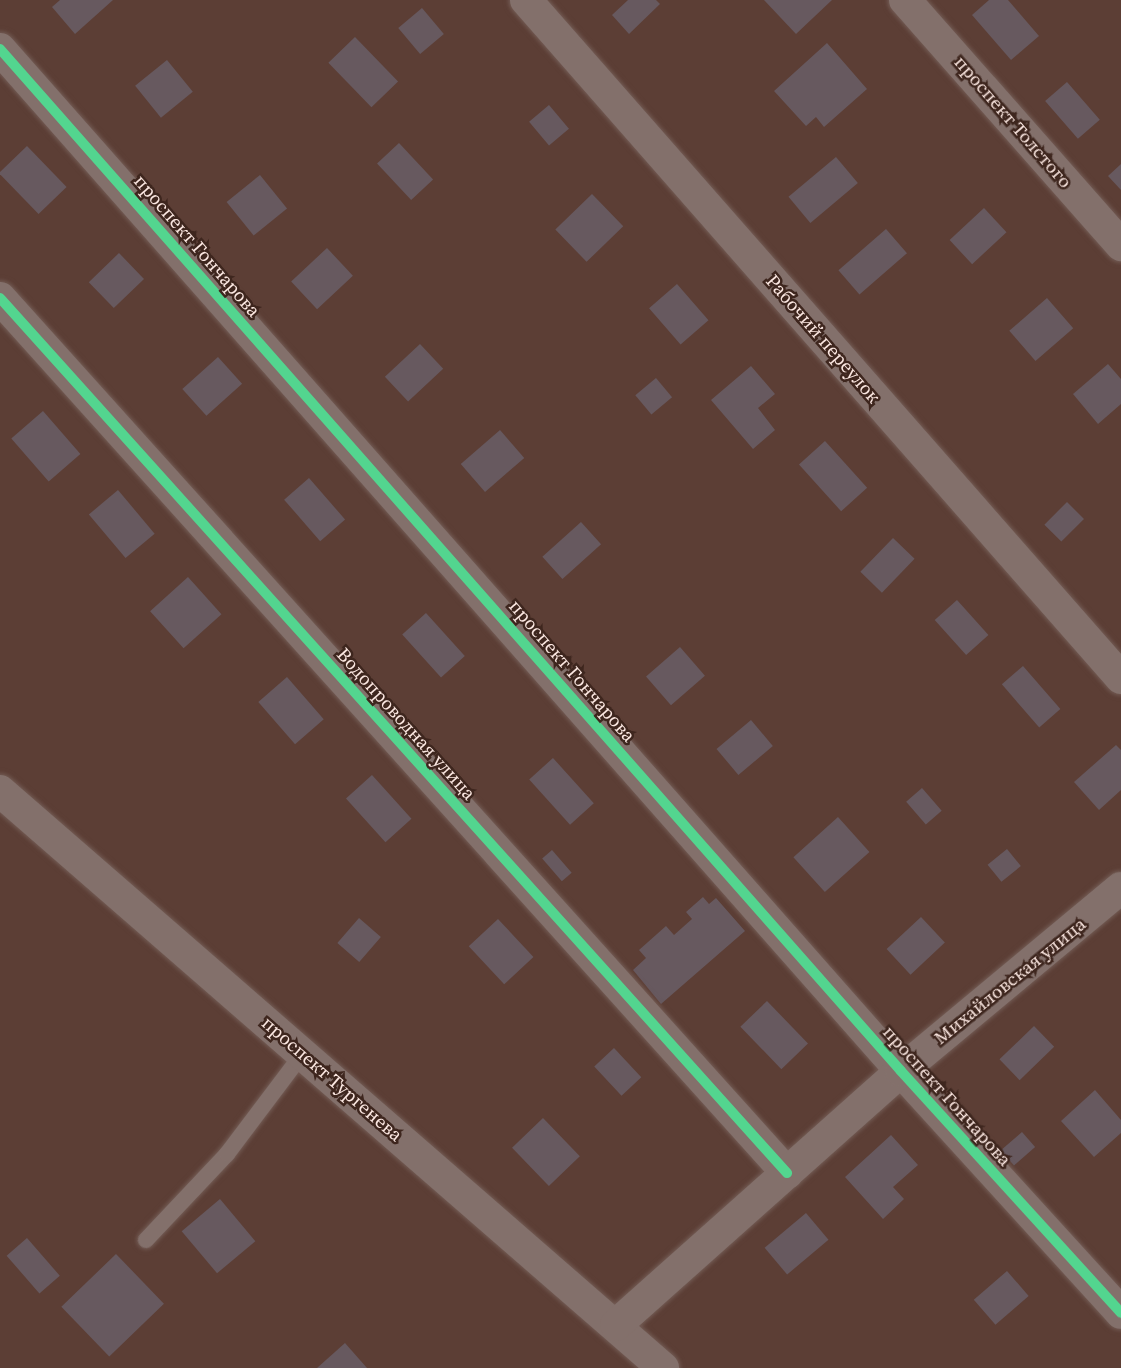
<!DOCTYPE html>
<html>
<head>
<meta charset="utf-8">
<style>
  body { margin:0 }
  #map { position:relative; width:1121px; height:1368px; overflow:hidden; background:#5c3e35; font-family:"Source Serif 4",serif }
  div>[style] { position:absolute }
  .building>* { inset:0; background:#67595f; transform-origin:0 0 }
  .roads { filter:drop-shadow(0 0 2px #725b54) drop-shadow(0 0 2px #725b54) }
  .lane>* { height:16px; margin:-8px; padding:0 8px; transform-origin:8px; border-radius:8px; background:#83706b }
  .street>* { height:32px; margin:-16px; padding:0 16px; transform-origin:16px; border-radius:16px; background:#83706b }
  .cycleway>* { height:10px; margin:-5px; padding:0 5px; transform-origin:5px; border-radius:5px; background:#53d58f }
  span { translate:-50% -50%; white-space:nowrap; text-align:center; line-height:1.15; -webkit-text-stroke:5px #3e261e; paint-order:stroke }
  .street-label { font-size:19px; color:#fbe7e1 }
</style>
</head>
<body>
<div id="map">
  <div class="building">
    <i style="clip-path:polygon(60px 0,113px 0,75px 34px,52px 7px)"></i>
    <i style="clip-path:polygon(628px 0,656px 0,660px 4px,629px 34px,612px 15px)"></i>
    <i style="clip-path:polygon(764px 0,832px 0,796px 34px)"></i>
    <i style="clip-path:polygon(989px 0,1008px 0,1039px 36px,1011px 60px,972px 15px)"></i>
    <i style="left:422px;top:8px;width:34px;height:31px;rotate:50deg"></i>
    <i style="left:355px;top:37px;width:62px;height:37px;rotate:46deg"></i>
    <i style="clip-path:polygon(827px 43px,867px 89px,824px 127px,816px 117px,806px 126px,774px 91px)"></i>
    <i style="left:167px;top:60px;width:41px;height:41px;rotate:51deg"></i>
    <i style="left:1067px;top:82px;width:50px;height:29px;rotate:49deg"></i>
    <i style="left:549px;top:105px;width:31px;height:26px;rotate:50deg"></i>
    <i style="left:399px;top:143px;width:50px;height:30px;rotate:47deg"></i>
    <i style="left:27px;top:146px;width:57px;height:39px;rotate:46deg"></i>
    <i style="left:836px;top:157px;width:34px;height:62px;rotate:50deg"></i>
    <i style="clip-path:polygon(1121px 164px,1121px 190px,1108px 176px)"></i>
    <i style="left:260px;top:175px;width:43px;height:43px;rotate:51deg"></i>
    <i style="left:592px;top:194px;width:45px;height:51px;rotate:46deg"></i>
    <i style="left:984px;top:208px;width:33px;height:47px;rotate:47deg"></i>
    <i style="left:886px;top:229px;width:32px;height:63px;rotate:49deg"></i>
    <i style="left:327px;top:248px;width:38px;height:49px;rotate:47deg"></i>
    <i style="left:119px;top:253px;width:36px;height:42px;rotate:46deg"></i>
    <i style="left:677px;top:284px;width:48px;height:37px;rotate:49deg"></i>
    <i style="left:1047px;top:298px;width:40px;height:50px;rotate:49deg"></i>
    <i style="left:420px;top:344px;width:34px;height:48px;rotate:47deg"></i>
    <i style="left:218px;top:357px;width:36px;height:48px;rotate:48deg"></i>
    <i style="clip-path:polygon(1108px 364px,1121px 379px,1121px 404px,1098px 424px,1073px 394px)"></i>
    <i style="clip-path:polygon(751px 366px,775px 394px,758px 408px,775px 430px,753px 449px,711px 400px)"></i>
    <i style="left:656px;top:378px;width:25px;height:27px;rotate:50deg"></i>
    <i style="left:43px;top:411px;width:57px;height:42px;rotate:49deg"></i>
    <i style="left:500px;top:430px;width:37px;height:52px;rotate:49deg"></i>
    <i style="left:825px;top:441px;width:63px;height:35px;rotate:48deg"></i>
    <i style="left:309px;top:478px;width:55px;height:33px;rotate:49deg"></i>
    <i style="left:118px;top:490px;width:57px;height:38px;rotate:50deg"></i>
    <i style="left:1067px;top:502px;width:24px;height:32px;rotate:45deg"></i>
    <i style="left:581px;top:522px;width:30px;height:52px;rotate:48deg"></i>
    <i style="left:893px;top:538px;width:30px;height:47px;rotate:44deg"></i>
    <i style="left:188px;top:577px;width:50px;height:51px;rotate:48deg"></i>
    <i style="left:957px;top:600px;width:47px;height:30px;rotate:48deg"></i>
    <i style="left:426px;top:613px;width:58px;height:32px;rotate:48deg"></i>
    <i style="left:680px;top:647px;width:38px;height:45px;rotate:49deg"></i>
    <i style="left:1023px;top:666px;width:57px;height:28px;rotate:49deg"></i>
    <i style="left:287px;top:677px;width:56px;height:38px;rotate:49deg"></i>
    <i style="left:751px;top:720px;width:34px;height:45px;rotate:50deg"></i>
    <i style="clip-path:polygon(1116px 745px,1121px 750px,1121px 790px,1099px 810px,1074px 782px)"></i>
    <i style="left:553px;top:758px;width:61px;height:32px;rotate:48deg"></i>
    <i style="left:372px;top:775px;width:59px;height:35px;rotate:48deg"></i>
    <i style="left:922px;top:788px;width:30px;height:21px;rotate:49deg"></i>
    <i style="left:838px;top:817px;width:47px;height:60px;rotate:48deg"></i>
    <i style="left:1007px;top:849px;width:22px;height:25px;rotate:51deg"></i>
    <i style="left:552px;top:850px;width:30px;height:13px;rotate:49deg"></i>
    <i style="clip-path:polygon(703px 897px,709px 904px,716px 898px,745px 931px,661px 1004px,633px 970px,646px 958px,639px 950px,666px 926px,674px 935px,692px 919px,686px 912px)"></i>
    <i style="left:921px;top:917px;width:35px;height:47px;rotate:47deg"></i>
    <i style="left:359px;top:918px;width:29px;height:33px;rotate:41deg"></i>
    <i style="left:498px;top:919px;width:52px;height:40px;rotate:47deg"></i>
    <i style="left:767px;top:1001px;width:59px;height:37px;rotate:46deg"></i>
    <i style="left:1034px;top:1026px;width:29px;height:48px;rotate:46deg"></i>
    <i style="left:614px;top:1048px;width:40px;height:27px;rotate:47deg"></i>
    <i style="clip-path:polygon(1095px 1090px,1121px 1120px,1121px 1133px,1094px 1157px,1061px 1121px)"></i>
    <i style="left:543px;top:1118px;width:53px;height:43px;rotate:46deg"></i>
    <i style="left:1022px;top:1132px;width:20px;height:28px;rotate:49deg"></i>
    <i style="clip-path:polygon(891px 1135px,918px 1165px,893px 1187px,904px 1199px,883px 1219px,845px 1177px)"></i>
    <i style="left:220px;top:1199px;width:55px;height:50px;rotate:50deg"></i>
    <i style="left:806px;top:1213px;width:35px;height:54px;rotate:50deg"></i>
    <i style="left:27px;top:1238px;width:50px;height:27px;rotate:49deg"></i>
    <i style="left:116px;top:1254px;width:69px;height:76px;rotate:46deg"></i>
    <i style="left:1007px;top:1271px;width:33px;height:44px;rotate:49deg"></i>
    <i style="clip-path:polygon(345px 1343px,367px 1368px,317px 1368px)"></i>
  </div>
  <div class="roads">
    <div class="lane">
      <i style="left:146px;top:1240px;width:118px;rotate:-46.7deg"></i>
      <i style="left:227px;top:1154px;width:126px;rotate:-53deg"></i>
    </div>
    <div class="street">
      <i style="left:526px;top:0;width:902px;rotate:48.73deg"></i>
      <i style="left:905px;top:0;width:327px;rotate:48.6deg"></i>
      <i style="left:0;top:49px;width:1362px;rotate:48.6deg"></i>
      <i style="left:901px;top:1071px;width:327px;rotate:47.7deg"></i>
      <i style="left:0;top:298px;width:1177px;rotate:48.03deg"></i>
      <i style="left:0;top:791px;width:879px;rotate:41.03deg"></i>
      <i style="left:616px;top:1325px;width:382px;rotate:-41.7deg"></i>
      <i style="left:901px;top:1071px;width:286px;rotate:-39.8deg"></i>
    </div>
  </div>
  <div class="cycleway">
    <i style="left:0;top:49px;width:1362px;rotate:48.6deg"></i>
    <i style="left:901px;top:1071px;width:327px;rotate:47.7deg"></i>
    <i style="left:0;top:298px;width:1177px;rotate:48.03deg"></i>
  </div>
  <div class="street-label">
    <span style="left:1013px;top:122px;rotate:49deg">проспект Толстого</span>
    <span style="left:197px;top:246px;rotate:49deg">проспект Гончарова</span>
    <span style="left:823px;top:339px;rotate:49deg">Рабочий переулок</span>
    <span style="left:572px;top:671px;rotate:49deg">проспект Гончарова</span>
    <span style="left:406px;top:724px;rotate:48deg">Водопроводная улица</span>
    <span style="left:1010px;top:981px;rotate:-39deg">Михайловская улица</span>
    <span style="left:332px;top:1079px;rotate:41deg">проспект Тургенева</span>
    <span style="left:947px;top:1096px;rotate:48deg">проспект Гончарова</span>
  </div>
</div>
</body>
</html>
